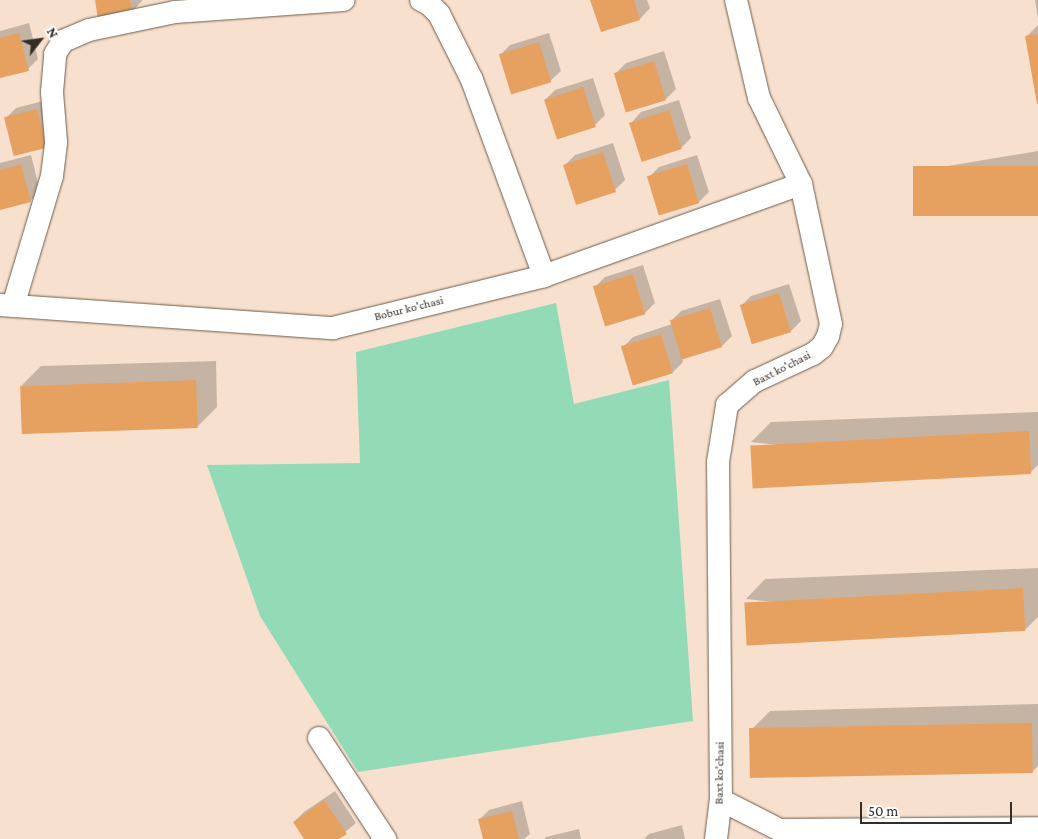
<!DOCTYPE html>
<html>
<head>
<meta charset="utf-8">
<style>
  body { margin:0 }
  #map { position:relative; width:1038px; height:839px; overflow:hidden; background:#f7e1ce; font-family:"Crimson Pro",serif }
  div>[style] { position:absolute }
  .green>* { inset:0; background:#93dab7 }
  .shadow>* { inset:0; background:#0003 }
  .building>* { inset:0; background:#e6a161; transform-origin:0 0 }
  .roads { filter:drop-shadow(0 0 1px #6e5b4b) drop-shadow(0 0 1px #6e5b4b) }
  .street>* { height:22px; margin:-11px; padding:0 11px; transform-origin:11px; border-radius:11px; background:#fff }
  span { translate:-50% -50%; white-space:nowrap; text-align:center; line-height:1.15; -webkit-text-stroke:4px #fff; paint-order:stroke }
  .street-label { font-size:12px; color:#362e26 }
  .north { position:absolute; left:15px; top:15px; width:50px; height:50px; -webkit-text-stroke:4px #fff; paint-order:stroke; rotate:60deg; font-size:14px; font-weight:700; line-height:20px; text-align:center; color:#362e26 }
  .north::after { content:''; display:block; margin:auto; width:18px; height:22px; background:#362e26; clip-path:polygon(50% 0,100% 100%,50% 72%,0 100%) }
  .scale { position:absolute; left:860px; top:802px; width:152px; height:22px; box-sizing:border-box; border:2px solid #362e26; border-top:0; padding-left:6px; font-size:15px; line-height:18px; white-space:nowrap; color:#362e26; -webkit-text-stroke:4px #fff; paint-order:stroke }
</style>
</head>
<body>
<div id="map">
  <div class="green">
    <i style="clip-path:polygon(556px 303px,574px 404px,669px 380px,693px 721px,358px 772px,260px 616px,207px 465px,360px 463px,356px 352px)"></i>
  </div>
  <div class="shadow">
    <i style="clip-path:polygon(96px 0,142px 0,142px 1px,132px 12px)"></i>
    <i style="clip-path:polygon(592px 0,647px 0,650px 8px,640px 19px,601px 31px)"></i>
    <i style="clip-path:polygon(1035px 0,1038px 0,1038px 19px)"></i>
    <i style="clip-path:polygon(29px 23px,38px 59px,28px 69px,0 77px,0 31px)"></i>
    <i style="clip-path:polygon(1038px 25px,1038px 103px,1027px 36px)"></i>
    <i style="clip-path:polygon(549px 33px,561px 71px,550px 81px,500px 55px,510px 45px)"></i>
    <i style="clip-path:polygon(664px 51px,676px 89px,666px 99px,615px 74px,626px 63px)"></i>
    <i style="clip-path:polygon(593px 78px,605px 115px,595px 125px,545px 100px,555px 90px)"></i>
    <i style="clip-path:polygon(47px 100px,46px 146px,6px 118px,16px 108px)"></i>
    <i style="clip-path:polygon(679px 100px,691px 138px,681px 148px,631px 123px,641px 112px)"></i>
    <i style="clip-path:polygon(613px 143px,625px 180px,615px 190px,565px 165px,575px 155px)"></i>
    <i style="clip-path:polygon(1038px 151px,1038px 215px,916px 188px,936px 168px)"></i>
    <i style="clip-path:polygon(31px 155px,40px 191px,30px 201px,0 209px,0 163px)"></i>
    <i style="clip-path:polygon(697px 155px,709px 192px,699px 202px,649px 177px,659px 167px)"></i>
    <i style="clip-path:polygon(643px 265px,655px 303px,645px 313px,607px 325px,595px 287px,605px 277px)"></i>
    <i style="clip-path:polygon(789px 284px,801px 321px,791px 331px,753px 343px,741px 306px,751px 296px)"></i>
    <i style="clip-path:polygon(720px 299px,732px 336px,722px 346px,682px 359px,683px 362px,673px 372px,623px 347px,633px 337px,672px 324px,671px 321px,681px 311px)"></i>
    <i style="clip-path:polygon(216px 361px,217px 407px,197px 427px,21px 386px,41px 366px)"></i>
    <i style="clip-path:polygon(1038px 412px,1038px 465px,1030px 473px,751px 442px,771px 422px)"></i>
    <i style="clip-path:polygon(1038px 568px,1038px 617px,1025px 630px,746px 599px,765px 579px)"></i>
    <i style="clip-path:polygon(1038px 704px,1038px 766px,1033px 771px,750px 731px,770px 711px)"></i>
    <i style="clip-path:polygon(335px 791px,356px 823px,337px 839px,306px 839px,294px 822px,304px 812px)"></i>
    <i style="clip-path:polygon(522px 801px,530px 834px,524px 839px,484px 839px,479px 820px,489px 810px)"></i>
    <i style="clip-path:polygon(682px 825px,685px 839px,644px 839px,649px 834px)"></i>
    <i style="clip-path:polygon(579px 829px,581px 839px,544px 839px,546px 837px)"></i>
  </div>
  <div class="building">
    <i style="clip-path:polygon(95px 0,130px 0,132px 13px,98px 19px)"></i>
    <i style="clip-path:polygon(590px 0,634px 0,640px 20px,601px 32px)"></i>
    <i style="clip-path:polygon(19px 33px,29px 71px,0 78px,0 38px)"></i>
    <i style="clip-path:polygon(1038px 34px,1038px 104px,1037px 104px,1025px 36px)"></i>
    <i style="left:539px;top:42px;width:42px;height:42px;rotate:73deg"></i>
    <i style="left:654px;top:61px;width:41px;height:42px;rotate:73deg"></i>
    <i style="left:583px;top:87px;width:42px;height:41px;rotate:72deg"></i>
    <i style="left:37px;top:109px;width:40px;height:34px;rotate:76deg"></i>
    <i style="left:669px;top:110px;width:41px;height:42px;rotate:72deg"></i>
    <i style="left:603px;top:152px;width:42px;height:42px;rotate:72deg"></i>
    <i style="clip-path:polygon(21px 164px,31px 202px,0 210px,0 170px)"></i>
    <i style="left:687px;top:164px;width:41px;height:42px;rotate:73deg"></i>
    <i style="left:1038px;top:166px;width:50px;height:125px;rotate:90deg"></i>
    <i style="left:633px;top:274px;width:42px;height:42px;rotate:73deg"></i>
    <i style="left:779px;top:293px;width:41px;height:41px;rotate:73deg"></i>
    <i style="left:710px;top:308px;width:41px;height:42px;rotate:73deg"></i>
    <i style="left:661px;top:334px;width:41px;height:42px;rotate:73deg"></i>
    <i style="left:196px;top:380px;width:48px;height:176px;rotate:88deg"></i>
    <i style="left:1029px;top:431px;width:43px;height:279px;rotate:87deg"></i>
    <i style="left:1023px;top:588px;width:43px;height:279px;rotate:87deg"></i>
    <i style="left:1032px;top:723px;width:50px;height:283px;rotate:89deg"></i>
    <i style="clip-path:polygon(324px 800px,347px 834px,339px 839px,304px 839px,293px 822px)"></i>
    <i style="clip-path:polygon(512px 811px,519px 839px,483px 839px,478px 819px)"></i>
  </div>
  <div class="roads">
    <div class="street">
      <i style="left:421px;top:0;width:9px;rotate:27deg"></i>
      <i style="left:429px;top:4px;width:14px;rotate:45deg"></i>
      <i style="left:439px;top:14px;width:74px;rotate:63.4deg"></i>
      <i style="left:472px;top:80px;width:209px;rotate:69.8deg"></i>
      <i style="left:0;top:305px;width:334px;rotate:4deg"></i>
      <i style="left:333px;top:328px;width:217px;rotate:-13.8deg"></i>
      <i style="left:544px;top:276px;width:273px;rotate:-19.7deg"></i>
      <i style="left:13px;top:306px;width:136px;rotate:-73.3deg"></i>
      <i style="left:52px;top:176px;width:34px;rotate:-83deg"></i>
      <i style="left:56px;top:142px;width:50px;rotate:-94.6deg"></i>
      <i style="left:52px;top:92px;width:38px;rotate:-85deg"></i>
      <i style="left:55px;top:54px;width:15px;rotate:-58deg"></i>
      <i style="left:63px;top:41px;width:28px;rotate:-23deg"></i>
      <i style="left:89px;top:30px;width:88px;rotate:-11.8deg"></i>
      <i style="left:175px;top:12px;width:169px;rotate:-4.1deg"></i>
      <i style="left:319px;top:738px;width:121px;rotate:56.8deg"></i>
      <i style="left:721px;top:800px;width:66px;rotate:27deg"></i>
      <i style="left:780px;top:830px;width:258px;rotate:-0.4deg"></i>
      <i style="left:716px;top:839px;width:39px;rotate:-83deg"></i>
      <i style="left:721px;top:800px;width:338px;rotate:-90.5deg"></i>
      <i style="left:718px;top:462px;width:58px;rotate:-81deg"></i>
      <i style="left:727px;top:405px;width:37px;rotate:-41deg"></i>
      <i style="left:755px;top:381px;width:64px;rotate:-25deg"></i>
      <i style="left:813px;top:354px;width:11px;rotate:-38deg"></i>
      <i style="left:822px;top:347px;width:13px;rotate:-61deg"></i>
      <i style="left:828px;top:336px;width:12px;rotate:-76deg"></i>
      <i style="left:831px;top:324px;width:143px;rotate:-102.1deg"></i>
      <i style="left:801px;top:184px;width:96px;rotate:-116deg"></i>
      <i style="left:759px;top:98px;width:101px;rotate:-103.2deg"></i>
    </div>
  </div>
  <div class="street-label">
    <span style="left:409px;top:309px;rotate:-14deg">Bobur ko'chasi</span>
    <span style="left:782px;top:369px;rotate:-27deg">Baxt ko'chasi</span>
    <span style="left:720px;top:773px;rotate:-89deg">Baxt ko'chasi</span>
  </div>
  <div class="north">N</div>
  <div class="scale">50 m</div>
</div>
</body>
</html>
